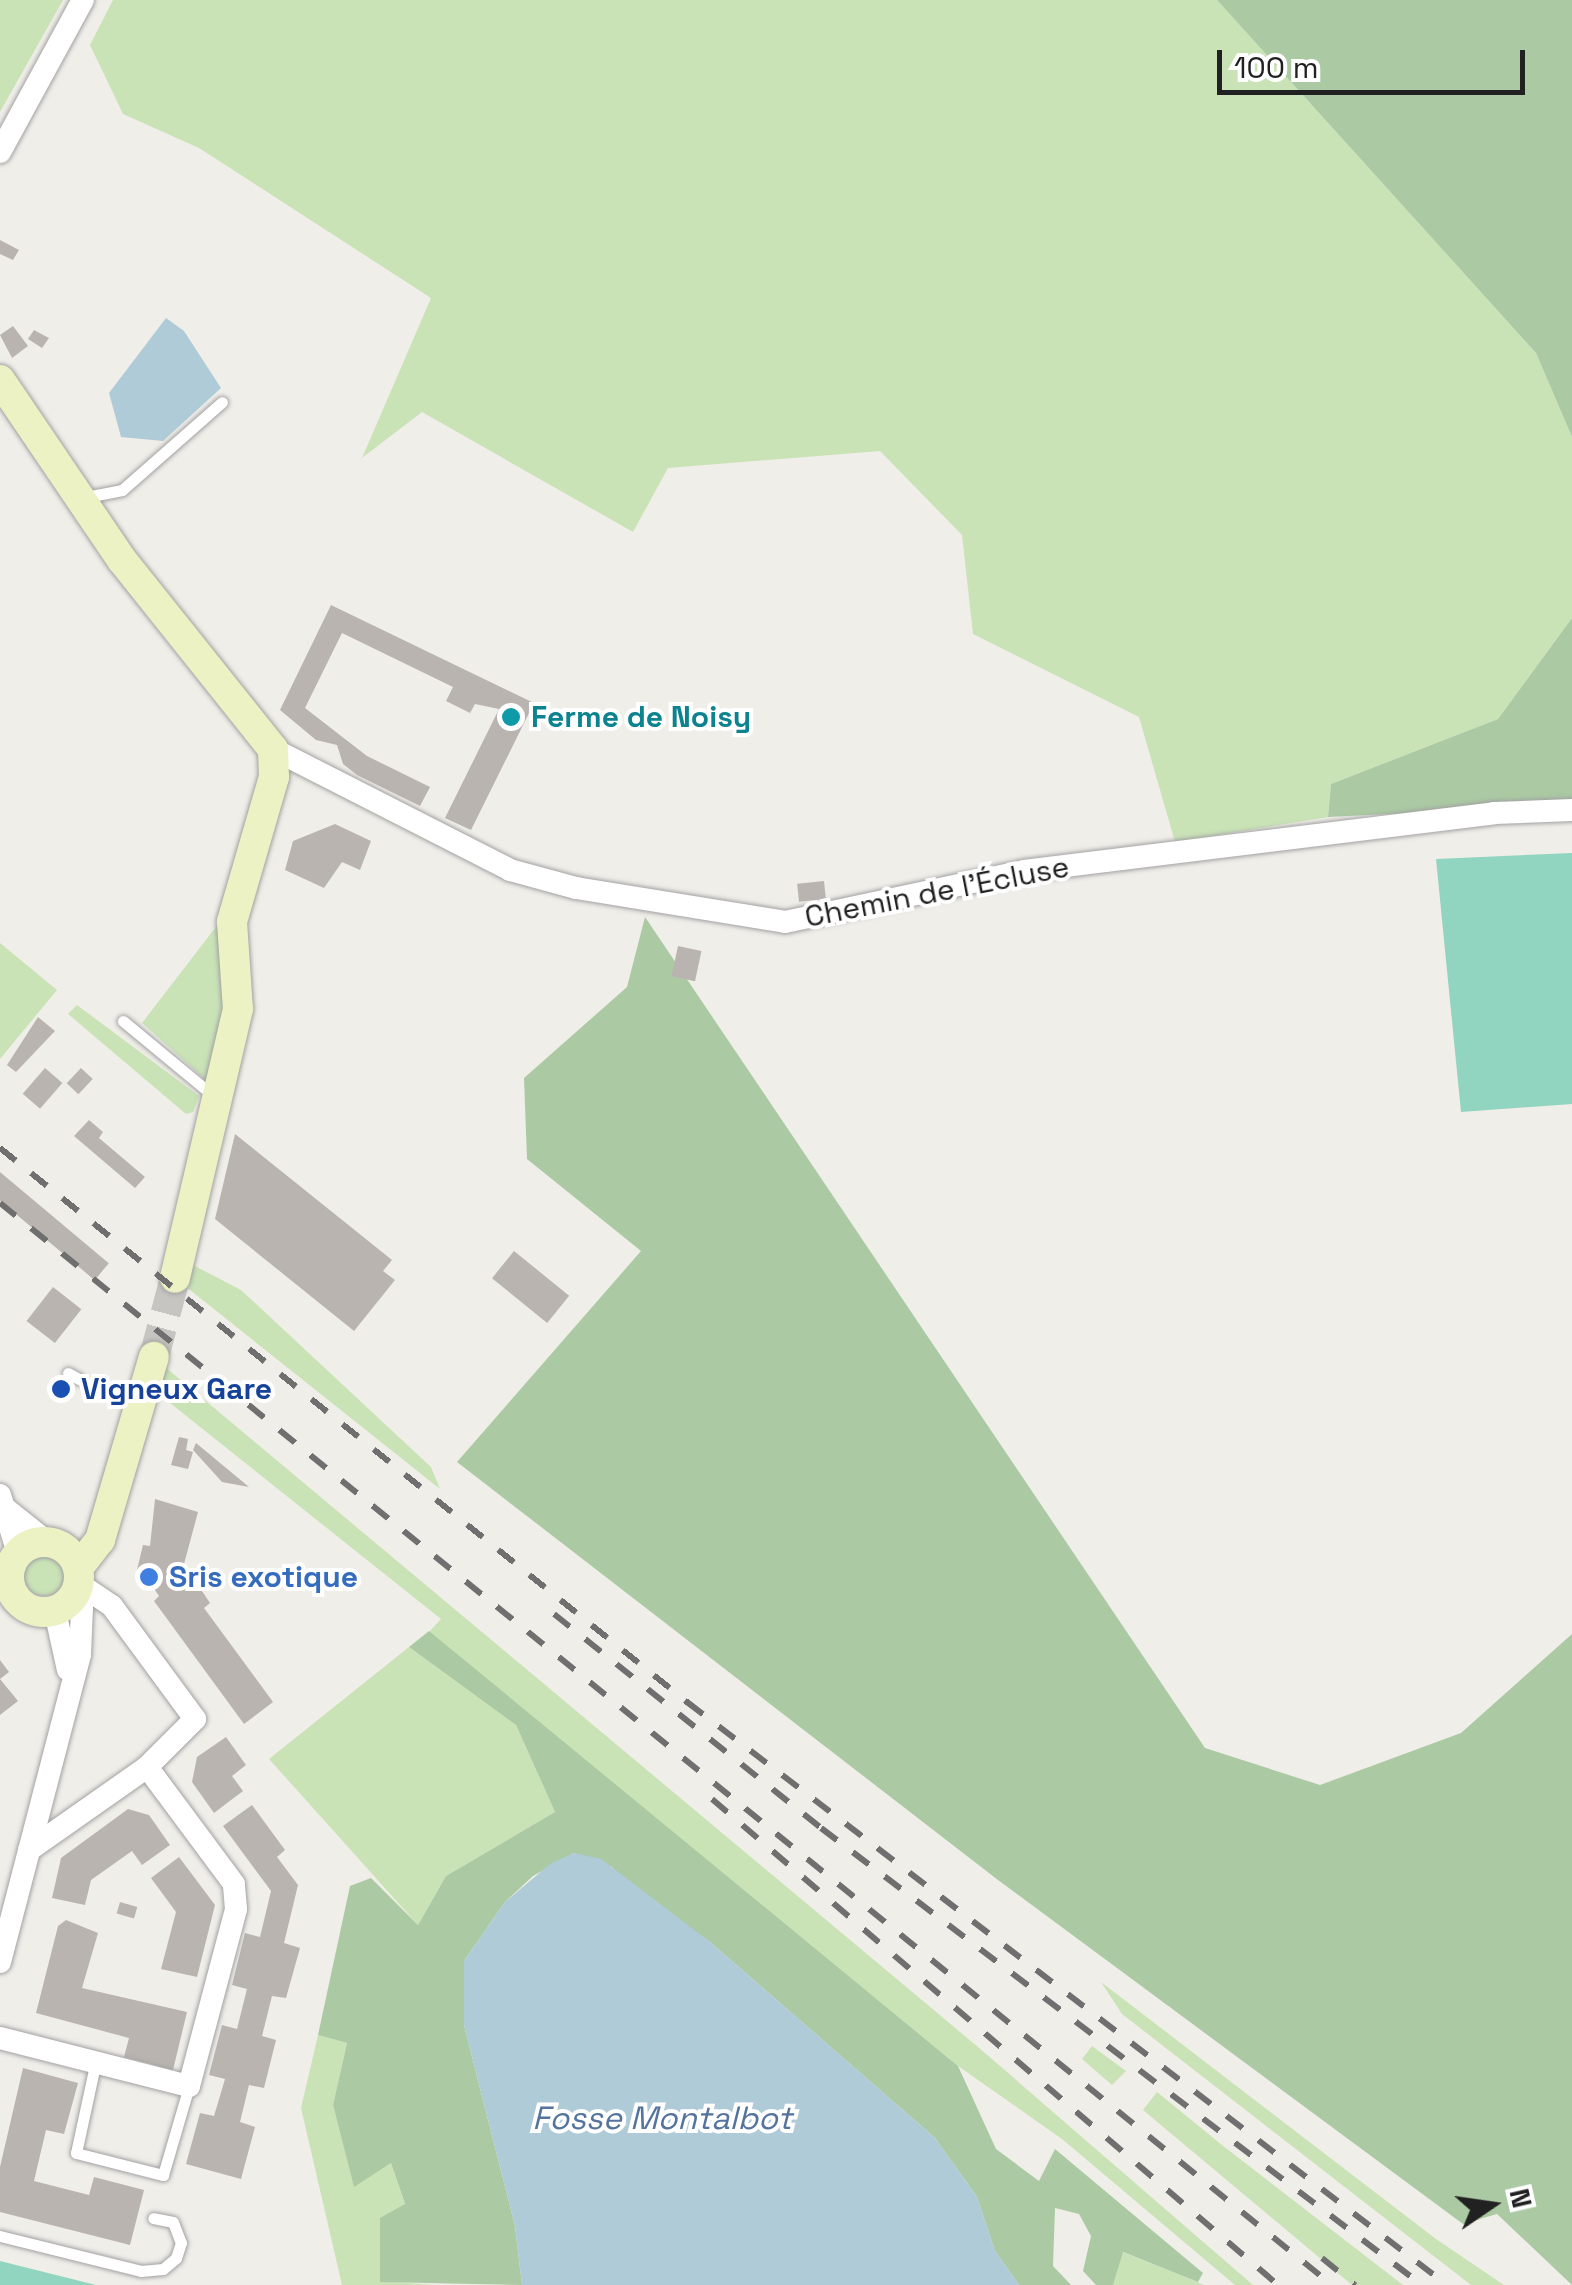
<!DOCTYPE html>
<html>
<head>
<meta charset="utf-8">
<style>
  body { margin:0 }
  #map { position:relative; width:1572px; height:2285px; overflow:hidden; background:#f0eee9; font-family:"Space Grotesk",sans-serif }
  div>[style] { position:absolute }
  .grass>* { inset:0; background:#c9e3b6 }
  .round { border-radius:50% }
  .forest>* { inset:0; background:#abcaa3 }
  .pitch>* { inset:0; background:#91d5c0 }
  .water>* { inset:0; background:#afcbd8 }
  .building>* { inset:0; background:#b9b4af; transform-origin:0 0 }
  .secondary-tunnel>* { height:30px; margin-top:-15px; transform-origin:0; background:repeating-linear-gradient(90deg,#c7c5c1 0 30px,transparent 0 45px) }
  .roads { filter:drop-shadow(0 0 2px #a2a2a2) drop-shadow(0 0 2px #a2a2a2) }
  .lane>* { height:11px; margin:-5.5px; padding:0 5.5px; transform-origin:5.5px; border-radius:5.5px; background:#fff }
  .street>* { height:22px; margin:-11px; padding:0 11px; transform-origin:11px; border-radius:11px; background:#fff }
  .secondary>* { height:30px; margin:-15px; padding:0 15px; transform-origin:15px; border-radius:15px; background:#edf2c4 }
  .secondary>.ring { margin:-15px; padding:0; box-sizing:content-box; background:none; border:30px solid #edf2c4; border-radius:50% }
  .rail>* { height:6px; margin-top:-3px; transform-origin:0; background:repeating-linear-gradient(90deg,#6f6f6f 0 20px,transparent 0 40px) }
  .dots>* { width:28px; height:28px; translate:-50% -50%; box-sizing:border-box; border:5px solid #fff; border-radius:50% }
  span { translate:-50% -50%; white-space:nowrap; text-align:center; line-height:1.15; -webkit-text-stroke:8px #fff; paint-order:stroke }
  .culture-label { font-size:30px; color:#0d838f; font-weight:700 }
  .left { translate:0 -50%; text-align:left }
  .street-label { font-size:30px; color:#212121 }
  .transit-label { font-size:30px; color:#164399; font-weight:700 }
  .shop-label { font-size:30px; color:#366cbe; font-weight:700 }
  .water-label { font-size:32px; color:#54749e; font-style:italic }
  .north { position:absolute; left:1442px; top:2155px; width:100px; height:100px; -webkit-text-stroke:8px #fff; paint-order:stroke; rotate:77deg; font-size:28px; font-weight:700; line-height:40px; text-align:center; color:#212121 }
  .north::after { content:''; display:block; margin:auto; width:35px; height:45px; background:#212121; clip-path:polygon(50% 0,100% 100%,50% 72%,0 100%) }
  .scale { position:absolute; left:1217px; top:50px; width:308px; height:45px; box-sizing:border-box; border:5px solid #212121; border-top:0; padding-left:12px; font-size:30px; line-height:35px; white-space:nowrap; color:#212121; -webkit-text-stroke:8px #fff; paint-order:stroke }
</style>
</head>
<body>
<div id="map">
  <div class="grass">
    <i style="clip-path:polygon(0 0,63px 0,0 112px)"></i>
    <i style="clip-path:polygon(113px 0,1217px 0,1536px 353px,1572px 437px,1572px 618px,1498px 719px,1331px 784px,1328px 817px,1175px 842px,1139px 717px,973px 634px,962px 535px,880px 451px,668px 468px,633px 532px,422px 412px,362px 458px,431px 298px,199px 148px,123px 114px,90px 45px)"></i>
    <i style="clip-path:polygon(222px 919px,229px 1005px,209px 1083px,142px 1023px)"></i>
    <i style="clip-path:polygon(0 943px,57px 990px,0 1059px)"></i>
    <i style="clip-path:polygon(77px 1005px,199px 1096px,193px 1112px,186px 1114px,68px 1014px)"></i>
    <i style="clip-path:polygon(193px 1265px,241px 1290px,431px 1467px,440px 1489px,185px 1286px)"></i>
    <i style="clip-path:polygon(164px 1366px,978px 2047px,1253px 2285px,1235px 2285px,1062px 2139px,958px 2066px,429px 1632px,441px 1619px,160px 1395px)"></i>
    <i class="round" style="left:24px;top:1556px;width:40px;height:40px"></i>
    <i style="clip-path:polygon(409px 1647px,516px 1725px,555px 1812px,446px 1876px,418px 1925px,269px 1759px)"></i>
    <i style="clip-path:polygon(1101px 1982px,1436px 2239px,1504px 2285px,1471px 2285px,1122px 2014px)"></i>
    <i style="clip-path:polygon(318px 2035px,347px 2043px,333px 2105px,354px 2186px,391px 2163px,405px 2205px,380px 2281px,435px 2285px,342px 2285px,301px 2108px)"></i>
    <i style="clip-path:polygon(1092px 2046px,1126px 2071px,1112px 2085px,1082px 2059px)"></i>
    <i style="clip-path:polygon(1157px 2092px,1222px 2145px,1403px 2285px,1352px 2285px,1143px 2110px)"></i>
    <i style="clip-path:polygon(1122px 2252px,1178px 2274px,1204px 2285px,1113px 2285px)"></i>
  </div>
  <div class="forest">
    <i style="clip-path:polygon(1217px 0,1572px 0,1572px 437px,1536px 353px)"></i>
    <i style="clip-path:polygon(1572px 618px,1572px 805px,1328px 817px,1331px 784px,1498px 719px)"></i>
    <i style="clip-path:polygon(645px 917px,1205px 1748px,1320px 1785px,1461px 1733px,1572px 1634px,1572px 2285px,1497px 2214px,1463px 2224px,998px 1880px,457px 1462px,641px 1251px,527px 1159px,524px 1078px,627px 987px)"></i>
    <i style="clip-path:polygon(429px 1631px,958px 2066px,996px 2149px,1039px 2181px,1055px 2149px,1203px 2273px,1198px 2282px,1123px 2252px,1113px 2285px,1096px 2285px,1083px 2271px,1091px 2236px,1079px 2214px,1055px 2208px,1053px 2266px,1071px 2285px,1019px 2285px,995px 2251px,977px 2197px,935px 2138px,710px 1942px,635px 1891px,612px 1867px,574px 1853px,533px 1876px,505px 1902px,464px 1961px,464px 2025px,515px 2226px,522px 2285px,380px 2282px,380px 2218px,405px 2204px,391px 2163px,354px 2187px,333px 2105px,347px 2043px,318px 2035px,350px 1886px,371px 1878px,418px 1925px,446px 1876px,555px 1812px,516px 1725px,409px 1647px)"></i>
  </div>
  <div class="pitch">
    <i style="clip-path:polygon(1572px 853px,1572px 1104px,1461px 1112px,1436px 859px)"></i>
    <i style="clip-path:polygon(0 2261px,96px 2285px,0 2285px)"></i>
  </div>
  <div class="water">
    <i style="clip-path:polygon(166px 318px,184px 331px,221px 388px,163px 441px,121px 437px,109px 393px)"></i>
    <i style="clip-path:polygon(574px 1853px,601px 1859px,710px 1942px,935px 2138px,977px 2197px,995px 2251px,1019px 2285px,522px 2285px,515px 2226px,464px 2025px,464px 1961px,505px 1902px,550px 1864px)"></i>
  </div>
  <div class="building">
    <i style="clip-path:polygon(0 240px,19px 250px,13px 260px,0 254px)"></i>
    <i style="clip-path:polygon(13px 326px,28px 346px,12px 358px,0 335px)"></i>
    <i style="clip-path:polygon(34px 330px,49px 338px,42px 348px,28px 339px)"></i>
    <i style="clip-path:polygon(331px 605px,534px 703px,471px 830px,445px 818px,499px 709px,475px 704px,470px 713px,446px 701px,453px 687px,342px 633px,305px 708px,367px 756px,430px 787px,420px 806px,357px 775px,343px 764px,337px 745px,316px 740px,280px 710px)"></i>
    <i style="clip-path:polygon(335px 824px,371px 841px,360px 870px,342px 862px,324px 888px,285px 870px,293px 841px)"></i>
    <i style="left:824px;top:881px;width:18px;height:27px;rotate:84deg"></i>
    <i style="left:678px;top:946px;width:24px;height:31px;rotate:12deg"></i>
    <i style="clip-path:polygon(38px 1017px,55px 1031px,16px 1072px,7px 1065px)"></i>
    <i style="left:45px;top:1068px;width:23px;height:34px;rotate:41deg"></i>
    <i style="left:81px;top:1068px;width:16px;height:21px;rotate:43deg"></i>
    <i style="clip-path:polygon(89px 1120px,103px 1132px,99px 1138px,145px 1177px,135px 1188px,74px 1136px)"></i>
    <i style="clip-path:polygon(235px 1134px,392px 1260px,383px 1271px,395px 1280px,354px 1331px,215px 1219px)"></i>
    <i style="left:0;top:1172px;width:142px;height:22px;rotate:40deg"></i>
    <i style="left:514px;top:1251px;width:71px;height:35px;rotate:39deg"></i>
    <i style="left:53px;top:1287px;width:36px;height:43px;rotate:38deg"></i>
    <i style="clip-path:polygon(179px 1437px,188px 1439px,186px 1450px,193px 1452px,188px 1469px,171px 1465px)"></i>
    <i style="clip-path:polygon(196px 1443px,249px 1487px,222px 1482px,193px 1450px)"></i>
    <i style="clip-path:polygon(155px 1499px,198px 1512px,184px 1564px,210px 1603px,204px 1608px,273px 1702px,244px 1724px,154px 1601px,159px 1596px,153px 1587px,149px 1591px,136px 1574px,143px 1545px,150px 1546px)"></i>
    <i style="clip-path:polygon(0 1660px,9px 1672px,0 1679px,18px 1701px,0 1715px)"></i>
    <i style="clip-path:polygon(226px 1737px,246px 1765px,232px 1776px,243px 1791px,214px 1813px,192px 1782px,197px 1757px)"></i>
    <i style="clip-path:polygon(252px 1805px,285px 1850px,277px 1857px,298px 1885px,284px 1943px,300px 1948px,286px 1998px,272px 1996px,262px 2036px,276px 2040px,264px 2088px,249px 2085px,240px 2122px,255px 2127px,241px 2179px,186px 2164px,200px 2113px,214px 2116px,225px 2079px,209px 2075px,222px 2025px,237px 2029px,247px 1989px,232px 1985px,245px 1933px,260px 1937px,271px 1891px,223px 1826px)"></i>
    <i style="clip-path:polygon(128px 1809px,149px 1815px,170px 1845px,142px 1865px,132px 1851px,91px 1880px,85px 1905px,52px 1898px,61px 1858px)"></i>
    <i style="clip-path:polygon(179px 1857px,215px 1905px,197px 1977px,161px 1969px,176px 1912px,151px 1878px)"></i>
    <i style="left:120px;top:1902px;width:18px;height:12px;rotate:16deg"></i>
    <i style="clip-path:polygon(66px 1920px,98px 1933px,82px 1988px,187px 2012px,173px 2070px,124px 2057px,129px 2038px,36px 2013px,58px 1926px)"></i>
    <i style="clip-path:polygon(23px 2068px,78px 2083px,64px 2134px,46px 2130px,34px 2181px,89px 2195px,94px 2177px,144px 2190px,130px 2245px,0 2212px,0 2167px)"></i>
  </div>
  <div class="secondary-tunnel">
    <i style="left:154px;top:1357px;width:82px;rotate:-75.1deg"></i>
  </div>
  <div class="roads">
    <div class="lane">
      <i style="left:81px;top:498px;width:42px;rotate:-11deg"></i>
      <i style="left:122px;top:490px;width:133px;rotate:-41.3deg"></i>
      <i style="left:123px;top:1021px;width:121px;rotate:39.6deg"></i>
      <i style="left:68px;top:1373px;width:13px;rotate:29deg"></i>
      <i style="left:95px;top:2065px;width:90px;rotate:102.2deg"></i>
      <i style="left:76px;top:2153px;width:90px;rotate:14.2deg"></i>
      <i style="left:163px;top:2175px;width:93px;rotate:-73.7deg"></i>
      <i style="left:0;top:2236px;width:145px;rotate:13.9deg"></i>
      <i style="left:141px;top:2271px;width:22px;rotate:-5deg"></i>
      <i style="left:163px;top:2269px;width:17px;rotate:-40deg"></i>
      <i style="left:176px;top:2258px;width:16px;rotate:-72deg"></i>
      <i style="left:181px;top:2243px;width:22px;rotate:-111deg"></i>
      <i style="left:173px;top:2222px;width:20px;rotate:-169deg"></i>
    </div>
    <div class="street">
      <i style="left:0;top:152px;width:173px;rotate:-61.4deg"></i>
      <i style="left:273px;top:749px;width:266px;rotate:27deg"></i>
      <i style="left:510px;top:870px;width:68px;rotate:15.3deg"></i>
      <i style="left:576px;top:888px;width:212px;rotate:9.2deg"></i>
      <i style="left:785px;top:922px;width:244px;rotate:-12deg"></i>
      <i style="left:1024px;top:871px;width:474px;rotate:-7deg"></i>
      <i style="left:1494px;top:813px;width:78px;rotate:-2.2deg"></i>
      <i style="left:0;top:1495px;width:61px;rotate:72.8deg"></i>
      <i style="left:6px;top:1509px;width:51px;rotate:38.7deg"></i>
      <i style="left:55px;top:1611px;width:60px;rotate:77.6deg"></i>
      <i style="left:29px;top:1850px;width:144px;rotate:-35.1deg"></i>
      <i style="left:147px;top:1767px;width:68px;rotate:-45deg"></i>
      <i style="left:195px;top:1719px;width:140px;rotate:-126.3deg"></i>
      <i style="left:112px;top:1606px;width:40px;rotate:-146deg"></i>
      <i style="left:0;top:1962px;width:318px;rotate:-75.4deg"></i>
      <i style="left:80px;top:1654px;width:46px;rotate:-87.5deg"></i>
      <i style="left:82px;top:1608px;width:16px;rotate:-117deg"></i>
      <i style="left:0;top:2038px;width:195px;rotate:14.3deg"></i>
      <i style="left:189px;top:2086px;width:183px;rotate:-75.1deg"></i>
      <i style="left:236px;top:1909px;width:25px;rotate:-95deg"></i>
      <i style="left:234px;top:1884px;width:146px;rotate:-126.6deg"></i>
    </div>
    <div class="secondary">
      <i style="left:0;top:380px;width:217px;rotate:55.9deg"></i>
      <i style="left:122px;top:560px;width:242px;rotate:51.4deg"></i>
      <i style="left:273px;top:749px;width:28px;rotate:88deg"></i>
      <i style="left:274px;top:777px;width:151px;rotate:106.2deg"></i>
      <i style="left:232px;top:922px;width:87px;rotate:86.1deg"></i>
      <i style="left:238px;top:1009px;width:276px;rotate:103.2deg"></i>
      <i class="ring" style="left:9px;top:1542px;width:40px;height:40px"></i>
      <i style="left:78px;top:1568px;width:36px;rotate:-52deg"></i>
      <i style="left:100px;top:1540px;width:191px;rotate:-73.6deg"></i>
    </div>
  </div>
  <div class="rail">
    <i style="left:0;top:1148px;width:883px;rotate:38.88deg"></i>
    <i style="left:687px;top:1702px;width:958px;rotate:37.49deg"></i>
    <i style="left:0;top:1203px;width:1716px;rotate:39.09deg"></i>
    <i style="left:554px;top:1614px;width:342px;rotate:38.7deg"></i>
    <i style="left:821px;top:1828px;width:755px;rotate:37.25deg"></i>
    <i style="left:712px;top:1799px;width:746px;rotate:40.65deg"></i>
    <i style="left:1322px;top:2258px;width:43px;rotate:39.3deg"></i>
  </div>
  <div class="dots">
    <i style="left:511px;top:717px;background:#0f9aa8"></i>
    <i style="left:61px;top:1389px;background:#1a4fb4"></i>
    <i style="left:149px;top:1577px;background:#3f7fe0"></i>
  </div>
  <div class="culture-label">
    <span class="left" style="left:531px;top:717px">Ferme de Noisy</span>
  </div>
  <div class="street-label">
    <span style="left:937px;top:892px;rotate:-11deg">Chemin de l'Écluse</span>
  </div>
  <div class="transit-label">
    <span class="left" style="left:81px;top:1389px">Vigneux Gare</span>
  </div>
  <div class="shop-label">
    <span class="left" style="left:169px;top:1577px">Sris exotique</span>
  </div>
  <div class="water-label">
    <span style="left:662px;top:2118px">Fosse Montalbot</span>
  </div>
  <div class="north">N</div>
  <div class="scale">100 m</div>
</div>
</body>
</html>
